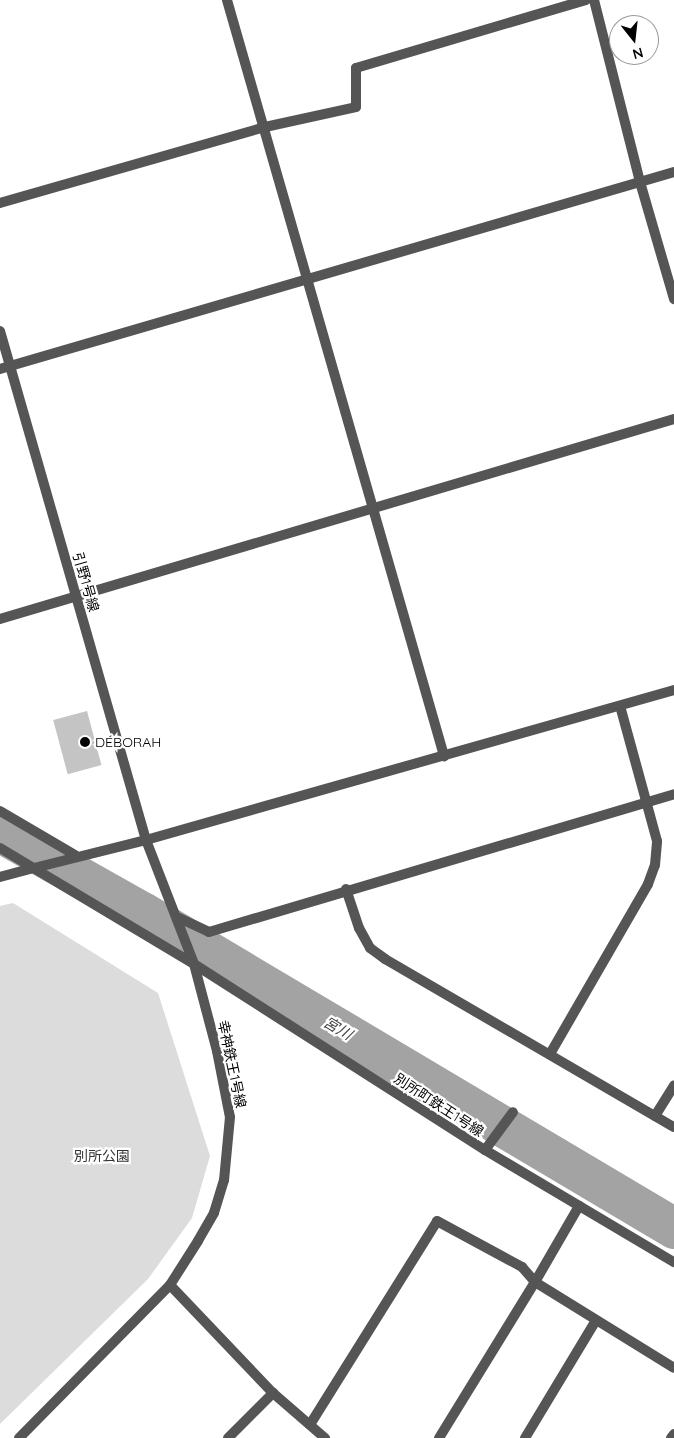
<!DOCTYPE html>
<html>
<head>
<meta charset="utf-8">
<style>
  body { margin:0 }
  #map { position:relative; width:674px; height:1438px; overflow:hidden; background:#fff; font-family:Quicksand,"Noto Sans JP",sans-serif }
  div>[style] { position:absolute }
  .green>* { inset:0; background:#dcdcdc }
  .river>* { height:41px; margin:-20.5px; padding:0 20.5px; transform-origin:20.5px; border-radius:20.5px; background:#a3a3a3 }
  .building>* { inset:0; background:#c4c4c4; transform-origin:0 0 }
  .minor>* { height:10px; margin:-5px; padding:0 5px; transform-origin:5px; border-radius:5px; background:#555 }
  .tertiary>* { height:10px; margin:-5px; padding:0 5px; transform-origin:5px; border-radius:5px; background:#555 }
  .dots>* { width:14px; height:14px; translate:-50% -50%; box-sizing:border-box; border:2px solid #fff; border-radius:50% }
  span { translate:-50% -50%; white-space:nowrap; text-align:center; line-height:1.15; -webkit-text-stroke:4.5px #fff; paint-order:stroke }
  .street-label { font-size:14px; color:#000 }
  .poi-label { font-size:14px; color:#000 }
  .left { translate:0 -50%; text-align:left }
  .park-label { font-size:14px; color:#333 }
  .water-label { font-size:15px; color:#444; font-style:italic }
  .north { position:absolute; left:609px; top:15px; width:50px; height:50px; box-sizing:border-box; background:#fff; border:1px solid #999; border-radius:50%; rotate:164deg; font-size:14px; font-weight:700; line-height:20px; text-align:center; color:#000 }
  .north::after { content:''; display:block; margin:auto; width:18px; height:22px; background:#000; clip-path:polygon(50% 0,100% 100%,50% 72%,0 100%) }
</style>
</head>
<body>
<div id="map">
  <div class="green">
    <i style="clip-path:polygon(13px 903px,158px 993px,210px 1156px,192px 1218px,148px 1279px,0 1424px,0 906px)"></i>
  </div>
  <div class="river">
    <i style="left:0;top:832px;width:163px;rotate:29.4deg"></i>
    <i style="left:142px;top:912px;width:619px;rotate:30.71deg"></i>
  </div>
  <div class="building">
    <i style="left:87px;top:711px;width:56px;height:35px;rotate:75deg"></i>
  </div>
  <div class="minor">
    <i style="left:227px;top:0;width:787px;rotate:73.98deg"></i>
    <i style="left:594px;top:0;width:188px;rotate:75.8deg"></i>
    <i style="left:640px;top:182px;width:122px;rotate:73.8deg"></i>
    <i style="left:0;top:203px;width:276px;rotate:-16deg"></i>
    <i style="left:265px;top:127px;width:93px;rotate:-12.4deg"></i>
    <i style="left:356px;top:107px;width:39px;rotate:-90deg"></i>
    <i style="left:356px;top:68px;width:240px;rotate:-16.5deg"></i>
    <i style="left:0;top:369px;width:702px;rotate:-16.29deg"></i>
    <i style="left:0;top:619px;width:703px;rotate:-16.53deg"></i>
    <i style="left:0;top:811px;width:87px;rotate:30.4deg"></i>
    <i style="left:0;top:848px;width:226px;rotate:30.9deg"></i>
    <i style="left:0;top:877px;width:35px;rotate:-15deg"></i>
    <i style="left:346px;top:889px;width:41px;rotate:71.6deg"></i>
    <i style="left:359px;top:928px;width:23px;rotate:61deg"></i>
    <i style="left:370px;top:948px;width:19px;rotate:36deg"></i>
    <i style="left:385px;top:959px;width:334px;rotate:30.2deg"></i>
    <i style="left:177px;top:917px;width:35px;rotate:25deg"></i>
    <i style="left:209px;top:932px;width:485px;rotate:-16.5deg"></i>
    <i style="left:550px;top:1054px;width:196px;rotate:-60deg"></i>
    <i style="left:648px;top:884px;width:20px;rotate:-70deg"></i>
    <i style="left:655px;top:865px;width:24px;rotate:-85deg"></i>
    <i style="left:657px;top:841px;width:140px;rotate:-105.3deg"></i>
    <i style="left:655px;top:1116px;width:36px;rotate:-58deg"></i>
    <i style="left:485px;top:1150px;width:47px;rotate:-53.6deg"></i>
    <i style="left:170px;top:1285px;width:149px;rotate:46.4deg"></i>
    <i style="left:273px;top:1393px;width:69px;rotate:40.9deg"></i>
    <i style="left:311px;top:1423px;width:238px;rotate:-58deg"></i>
    <i style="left:437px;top:1221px;width:97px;rotate:28.4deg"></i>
    <i style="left:522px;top:1267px;width:20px;rotate:49deg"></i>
    <i style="left:535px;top:1282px;width:88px;rotate:-59.9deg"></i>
    <i style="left:228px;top:1438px;width:64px;rotate:-45deg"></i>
    <i style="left:439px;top:1438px;width:183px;rotate:-58.4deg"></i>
    <i style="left:535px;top:1282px;width:163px;rotate:31.7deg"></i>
    <i style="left:525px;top:1438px;width:135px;rotate:-58.9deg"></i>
    <i style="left:671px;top:1438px;width:5px;rotate:-53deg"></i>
  </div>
  <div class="tertiary">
    <i style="left:0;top:331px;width:530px;rotate:74deg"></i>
    <i style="left:146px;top:840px;width:133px;rotate:68.8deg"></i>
    <i style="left:194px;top:964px;width:90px;rotate:75.2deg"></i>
    <i style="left:217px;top:1051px;width:67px;rotate:78.9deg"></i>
    <i style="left:230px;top:1117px;width:63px;rotate:95.4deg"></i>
    <i style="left:224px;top:1180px;width:34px;rotate:107deg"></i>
    <i style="left:214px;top:1213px;width:32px;rotate:120deg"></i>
    <i style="left:198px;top:1241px;width:52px;rotate:122.5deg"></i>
    <i style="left:170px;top:1285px;width:215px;rotate:134.6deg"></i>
    <i style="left:34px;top:868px;width:115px;rotate:-14deg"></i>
    <i style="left:146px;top:840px;width:549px;rotate:-15.86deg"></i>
    <i style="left:194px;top:964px;width:345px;rotate:32.6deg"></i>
    <i style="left:485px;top:1150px;width:220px;rotate:30.7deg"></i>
  </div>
  <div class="dots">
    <i style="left:85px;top:742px;background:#000"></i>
  </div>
  <div class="street-label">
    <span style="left:86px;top:582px;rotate:74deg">引野1号線</span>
    <span style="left:232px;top:1064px;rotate:78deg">幸神鉄王1号線</span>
    <span style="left:439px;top:1105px;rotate:33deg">別所町鉄王1号線</span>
  </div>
  <div class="poi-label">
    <span class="left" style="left:95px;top:742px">DÉBORAH</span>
  </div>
  <div class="park-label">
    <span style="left:102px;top:1156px">別所公園</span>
  </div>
  <div class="water-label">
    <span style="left:338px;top:1028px;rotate:31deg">宮川</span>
  </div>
  <div class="north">N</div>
</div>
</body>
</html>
